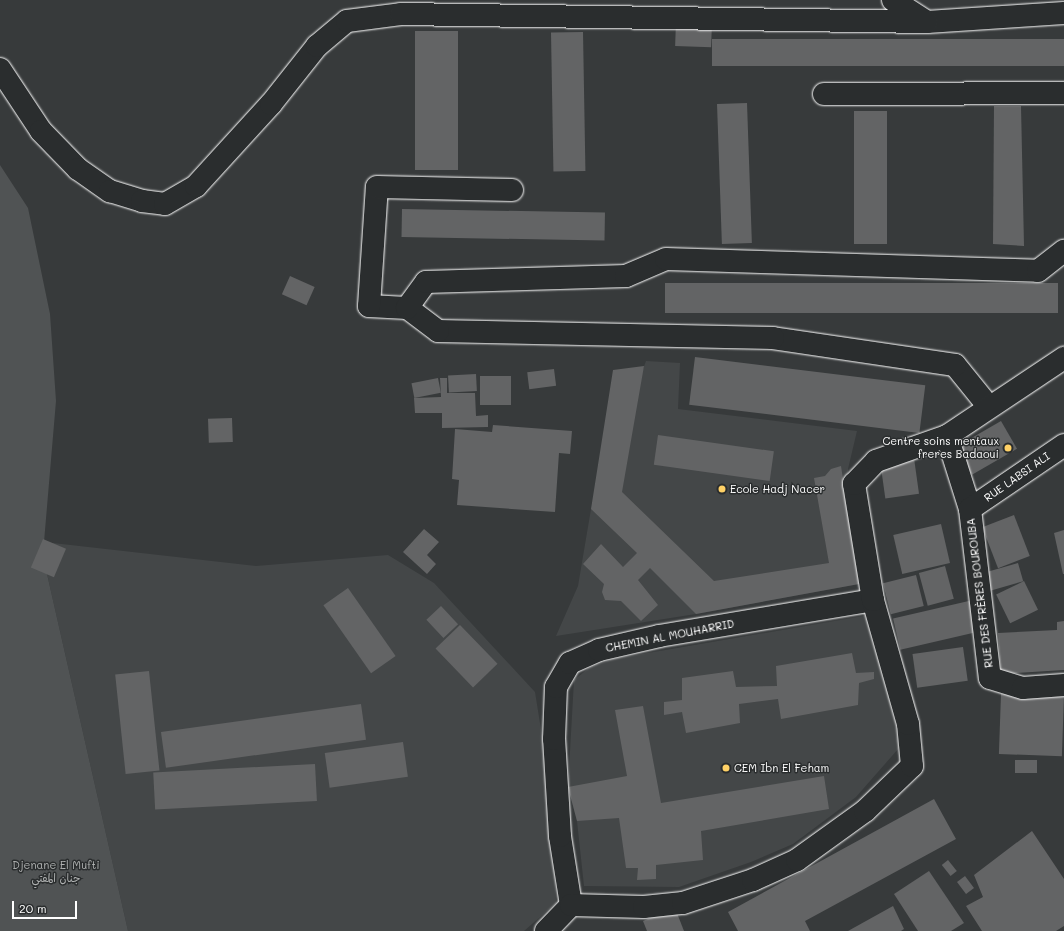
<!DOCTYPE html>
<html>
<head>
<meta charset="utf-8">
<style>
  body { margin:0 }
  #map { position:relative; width:1064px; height:931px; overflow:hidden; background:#373a3b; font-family:Mali,"Playpen Sans Arabic",sans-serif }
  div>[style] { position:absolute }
  .built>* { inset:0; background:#444748 }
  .green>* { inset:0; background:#505354 }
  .building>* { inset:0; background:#636465; transform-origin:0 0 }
  .roads { filter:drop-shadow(0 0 1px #fff) drop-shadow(0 0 1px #fff) }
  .minor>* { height:22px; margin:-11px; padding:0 11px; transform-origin:11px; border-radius:11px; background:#2a2d2e }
  .dots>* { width:11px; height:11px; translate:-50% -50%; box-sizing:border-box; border:2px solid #2a2d2e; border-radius:50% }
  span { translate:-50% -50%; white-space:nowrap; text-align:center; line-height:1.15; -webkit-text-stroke:3px #2a2d2e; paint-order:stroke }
  .poi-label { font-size:11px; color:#fff }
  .right { translate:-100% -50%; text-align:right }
  .left { translate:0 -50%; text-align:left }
  .street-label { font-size:11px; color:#fff }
  .park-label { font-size:11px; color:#b0b2b2 }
  .scale { position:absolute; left:12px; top:901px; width:65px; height:18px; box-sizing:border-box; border:2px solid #fff; border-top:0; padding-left:5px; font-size:12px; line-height:14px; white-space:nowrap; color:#fff; -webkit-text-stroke:3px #2a2d2e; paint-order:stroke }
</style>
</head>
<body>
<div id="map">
  <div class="built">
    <i style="clip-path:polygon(646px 361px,680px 363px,678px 409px,857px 431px,848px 469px,859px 584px,696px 614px,556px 636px,578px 586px,591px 509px)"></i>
    <i style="clip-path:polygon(44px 542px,256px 566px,388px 555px,434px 583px,535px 692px,552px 798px,556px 903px,524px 931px,128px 931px,47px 574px)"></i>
    <i style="clip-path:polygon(881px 613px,899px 748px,856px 797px,793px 844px,751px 862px,679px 887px,584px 886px,577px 821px,568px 787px,574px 680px,589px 668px,613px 659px)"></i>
  </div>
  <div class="green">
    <i style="clip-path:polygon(0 165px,28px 208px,50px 314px,56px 401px,44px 542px,47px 574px,128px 931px,0 931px)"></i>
  </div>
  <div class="building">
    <i style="left:676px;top:21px;width:36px;height:25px;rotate:2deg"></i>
    <i style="left:415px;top:31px;width:43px;height:139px"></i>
    <i style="left:583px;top:32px;width:139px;height:32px;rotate:89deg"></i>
    <i style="left:712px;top:39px;width:352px;height:27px"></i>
    <i style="left:747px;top:103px;width:140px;height:30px;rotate:88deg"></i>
    <i style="clip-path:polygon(994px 106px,1021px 106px,1024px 246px,993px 244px)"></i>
    <i style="left:854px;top:111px;width:33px;height:133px"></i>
    <i style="left:402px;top:209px;width:203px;height:28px;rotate:1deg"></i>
    <i style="left:290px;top:276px;width:27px;height:20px;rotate:24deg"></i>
    <i style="left:665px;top:283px;width:393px;height:30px"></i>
    <i style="left:695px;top:357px;width:232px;height:48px;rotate:7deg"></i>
    <i style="clip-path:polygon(644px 366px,622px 492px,714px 581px,829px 563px,814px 478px,825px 476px,831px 469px,841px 466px,859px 584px,696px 614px,650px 568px,638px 580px,658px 605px,641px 621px,621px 601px,605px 600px,602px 592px,604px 584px,583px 564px,601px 544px,623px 567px,637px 553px,591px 509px,613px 370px)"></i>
    <i style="left:554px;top:369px;width:17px;height:27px;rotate:83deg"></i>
    <i style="left:476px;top:374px;width:17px;height:28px;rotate:87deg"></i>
    <i style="left:480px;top:376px;width:31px;height:29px"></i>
    <i style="left:438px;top:378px;width:15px;height:27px;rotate:79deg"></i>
    <i style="clip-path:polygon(440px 378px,447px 378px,447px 393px,475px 393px,476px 416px,488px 415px,488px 427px,442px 428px,442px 413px,415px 413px,414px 398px,441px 397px)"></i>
    <i style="left:232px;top:418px;width:24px;height:24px;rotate:88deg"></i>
    <i style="left:1001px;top:421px;width:32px;height:52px;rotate:60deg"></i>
    <i style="clip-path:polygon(493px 425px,572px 431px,570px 454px,559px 453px,555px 512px,457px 505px,459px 480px,452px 479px,455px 429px,492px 432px)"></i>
    <i style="left:658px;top:435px;width:117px;height:30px;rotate:8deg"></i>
    <i style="left:914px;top:458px;width:36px;height:34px;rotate:82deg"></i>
    <i style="left:1014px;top:515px;width:44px;height:34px;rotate:69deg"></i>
    <i style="left:941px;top:524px;width:40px;height:49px;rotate:77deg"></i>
    <i style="clip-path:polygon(424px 529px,439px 542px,427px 555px,436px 564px,427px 574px,403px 552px)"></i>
    <i style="clip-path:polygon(1064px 530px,1064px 574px,1063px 574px,1054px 533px)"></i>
    <i style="left:43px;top:539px;width:25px;height:31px;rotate:23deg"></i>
    <i style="left:1018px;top:563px;width:19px;height:37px;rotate:74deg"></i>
    <i style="left:945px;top:566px;width:34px;height:27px;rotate:75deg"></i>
    <i style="left:916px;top:575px;width:32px;height:34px;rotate:76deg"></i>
    <i style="left:1024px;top:581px;width:32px;height:31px;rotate:64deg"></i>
    <i style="left:348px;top:588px;width:83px;height:30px;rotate:55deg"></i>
    <i style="left:973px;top:600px;width:32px;height:82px;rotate:77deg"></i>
    <i style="left:441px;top:606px;width:25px;height:20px;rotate:47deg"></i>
    <i style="clip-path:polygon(1064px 621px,1064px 670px,1001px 674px,998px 633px,1057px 630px,1057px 622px)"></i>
    <i style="left:460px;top:625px;width:54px;height:34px;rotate:46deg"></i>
    <i style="left:963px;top:647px;width:34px;height:51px;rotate:82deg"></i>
    <i style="clip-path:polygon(852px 653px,856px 673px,874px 672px,874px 679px,859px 683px,858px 705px,781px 719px,778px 699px,739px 704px,740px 723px,686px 733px,682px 712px,664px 715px,664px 702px,682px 700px,682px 678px,733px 671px,736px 687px,777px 686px,776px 666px)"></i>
    <i style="left:149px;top:671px;width:100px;height:34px;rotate:84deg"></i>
    <i style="left:1001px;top:694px;width:63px;height:60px;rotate:2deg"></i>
    <i style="left:361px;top:704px;width:36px;height:202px;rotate:82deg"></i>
    <i style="clip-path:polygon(643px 706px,661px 803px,824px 776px,829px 809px,701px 831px,703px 860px,656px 865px,656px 879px,637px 880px,638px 868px,626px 868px,619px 818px,577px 821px,568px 787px,627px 776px,615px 710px)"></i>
    <i style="left:403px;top:742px;width:35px;height:79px;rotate:82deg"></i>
    <i style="left:1037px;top:760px;width:13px;height:22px;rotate:90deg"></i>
    <i style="left:315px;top:764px;width:37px;height:162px;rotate:87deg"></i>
    <i style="clip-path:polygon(934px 799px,956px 839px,805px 921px,810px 931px,738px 931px,728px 912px)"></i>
    <i style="clip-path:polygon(1032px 831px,1064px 879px,1064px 926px,1056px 931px,982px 931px,966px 906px,983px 897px,974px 875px)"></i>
    <i style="left:948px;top:860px;width:14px;height:8px;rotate:51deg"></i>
    <i style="clip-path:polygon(929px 871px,964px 923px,951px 931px,918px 931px,894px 894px)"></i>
    <i style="left:965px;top:876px;width:15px;height:10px;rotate:53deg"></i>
    <i style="clip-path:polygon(893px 906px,904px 929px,901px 931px,848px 931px)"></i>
    <i style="clip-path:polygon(675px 908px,684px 931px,647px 931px,643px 921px)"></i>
  </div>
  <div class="roads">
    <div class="minor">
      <i style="left:893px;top:0;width:40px;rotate:32.9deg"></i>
      <i style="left:927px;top:22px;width:137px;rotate:-3.8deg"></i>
      <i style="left:0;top:69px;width:74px;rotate:56.5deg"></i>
      <i style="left:41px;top:131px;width:53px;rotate:45.8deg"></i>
      <i style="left:78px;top:169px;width:39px;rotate:35deg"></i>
      <i style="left:110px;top:191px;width:34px;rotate:17deg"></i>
      <i style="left:142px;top:201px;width:23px;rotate:7deg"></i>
      <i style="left:165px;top:204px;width:36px;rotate:-30deg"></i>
      <i style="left:196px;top:186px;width:111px;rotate:-47.6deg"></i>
      <i style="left:271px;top:104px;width:74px;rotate:-51.6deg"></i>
      <i style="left:317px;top:46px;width:39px;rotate:-40deg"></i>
      <i style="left:347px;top:21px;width:54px;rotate:-7.4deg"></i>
      <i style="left:401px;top:14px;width:526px;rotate:0.87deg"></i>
      <i style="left:824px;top:94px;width:240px;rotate:-0.2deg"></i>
      <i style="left:407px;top:308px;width:38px;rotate:-177deg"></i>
      <i style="left:369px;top:306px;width:119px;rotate:-86.2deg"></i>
      <i style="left:377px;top:187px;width:135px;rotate:1.3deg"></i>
      <i style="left:989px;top:407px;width:54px;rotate:-129deg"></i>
      <i style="left:955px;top:365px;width:184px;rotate:-171.6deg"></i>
      <i style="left:773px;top:338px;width:335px;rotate:-178.8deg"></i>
      <i style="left:438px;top:331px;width:39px;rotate:-143deg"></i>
      <i style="left:407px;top:308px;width:32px;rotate:-54deg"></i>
      <i style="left:426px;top:282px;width:200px;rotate:-1.7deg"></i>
      <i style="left:626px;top:276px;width:43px;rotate:-23deg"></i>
      <i style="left:666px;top:259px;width:372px;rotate:1.8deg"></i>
      <i style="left:1038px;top:271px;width:33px;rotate:-38deg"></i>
      <i style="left:947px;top:436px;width:77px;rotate:72.5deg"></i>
      <i style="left:970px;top:509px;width:170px;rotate:83.3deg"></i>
      <i style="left:990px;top:678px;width:34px;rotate:17deg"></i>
      <i style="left:1023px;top:688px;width:41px;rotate:-4.2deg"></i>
      <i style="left:970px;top:509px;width:114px;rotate:-34.2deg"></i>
      <i style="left:571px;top:905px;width:70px;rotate:-99.1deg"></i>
      <i style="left:560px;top:836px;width:97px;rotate:-93.5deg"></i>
      <i style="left:554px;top:739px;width:52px;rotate:-87.8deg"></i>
      <i style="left:556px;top:687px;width:28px;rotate:-60deg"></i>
      <i style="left:570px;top:663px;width:32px;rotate:-24deg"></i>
      <i style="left:599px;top:650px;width:62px;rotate:-13.1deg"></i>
      <i style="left:659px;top:636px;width:217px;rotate:-9.5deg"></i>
      <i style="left:546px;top:931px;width:36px;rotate:-46deg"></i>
      <i style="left:571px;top:905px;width:73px;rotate:1.6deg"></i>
      <i style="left:644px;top:907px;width:39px;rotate:-6deg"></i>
      <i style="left:683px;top:903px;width:74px;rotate:-18.2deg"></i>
      <i style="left:753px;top:880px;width:48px;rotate:-24.4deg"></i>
      <i style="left:797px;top:860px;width:84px;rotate:-35.8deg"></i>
      <i style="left:865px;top:811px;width:65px;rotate:-43.8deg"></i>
      <i style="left:912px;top:766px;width:42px;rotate:-95.4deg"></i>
      <i style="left:908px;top:724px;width:129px;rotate:-105.8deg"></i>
      <i style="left:873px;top:600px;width:118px;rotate:-99.3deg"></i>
      <i style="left:854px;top:484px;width:32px;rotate:-46deg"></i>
      <i style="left:876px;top:461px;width:75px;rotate:-19.4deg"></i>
      <i style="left:947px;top:436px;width:141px;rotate:-33.7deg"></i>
    </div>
  </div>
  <div class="dots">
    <i style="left:1008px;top:448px;background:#ffd166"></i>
    <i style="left:722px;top:489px;background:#ffd166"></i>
    <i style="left:726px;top:768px;background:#ffd166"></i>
  </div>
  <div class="poi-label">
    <span class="right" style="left:999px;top:448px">Centre soins mentaux<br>freres Badaoui</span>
    <span class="left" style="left:730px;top:489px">Ecole Hadj Nacer</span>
    <span class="left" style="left:734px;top:768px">CEM Ibn El Feham</span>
  </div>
  <div class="street-label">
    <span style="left:1017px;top:477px;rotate:-35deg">RUE LABSI ALI</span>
    <span style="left:980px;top:593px;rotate:-97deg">RUE DES FRÈRES BOUROUBA</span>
    <span style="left:670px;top:636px;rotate:-11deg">CHEMIN AL MOUHARRID</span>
  </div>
  <div class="park-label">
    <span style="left:56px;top:872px">Djenane El Mufti<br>جنان المفتي</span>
  </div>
  <div class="scale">20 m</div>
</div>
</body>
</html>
